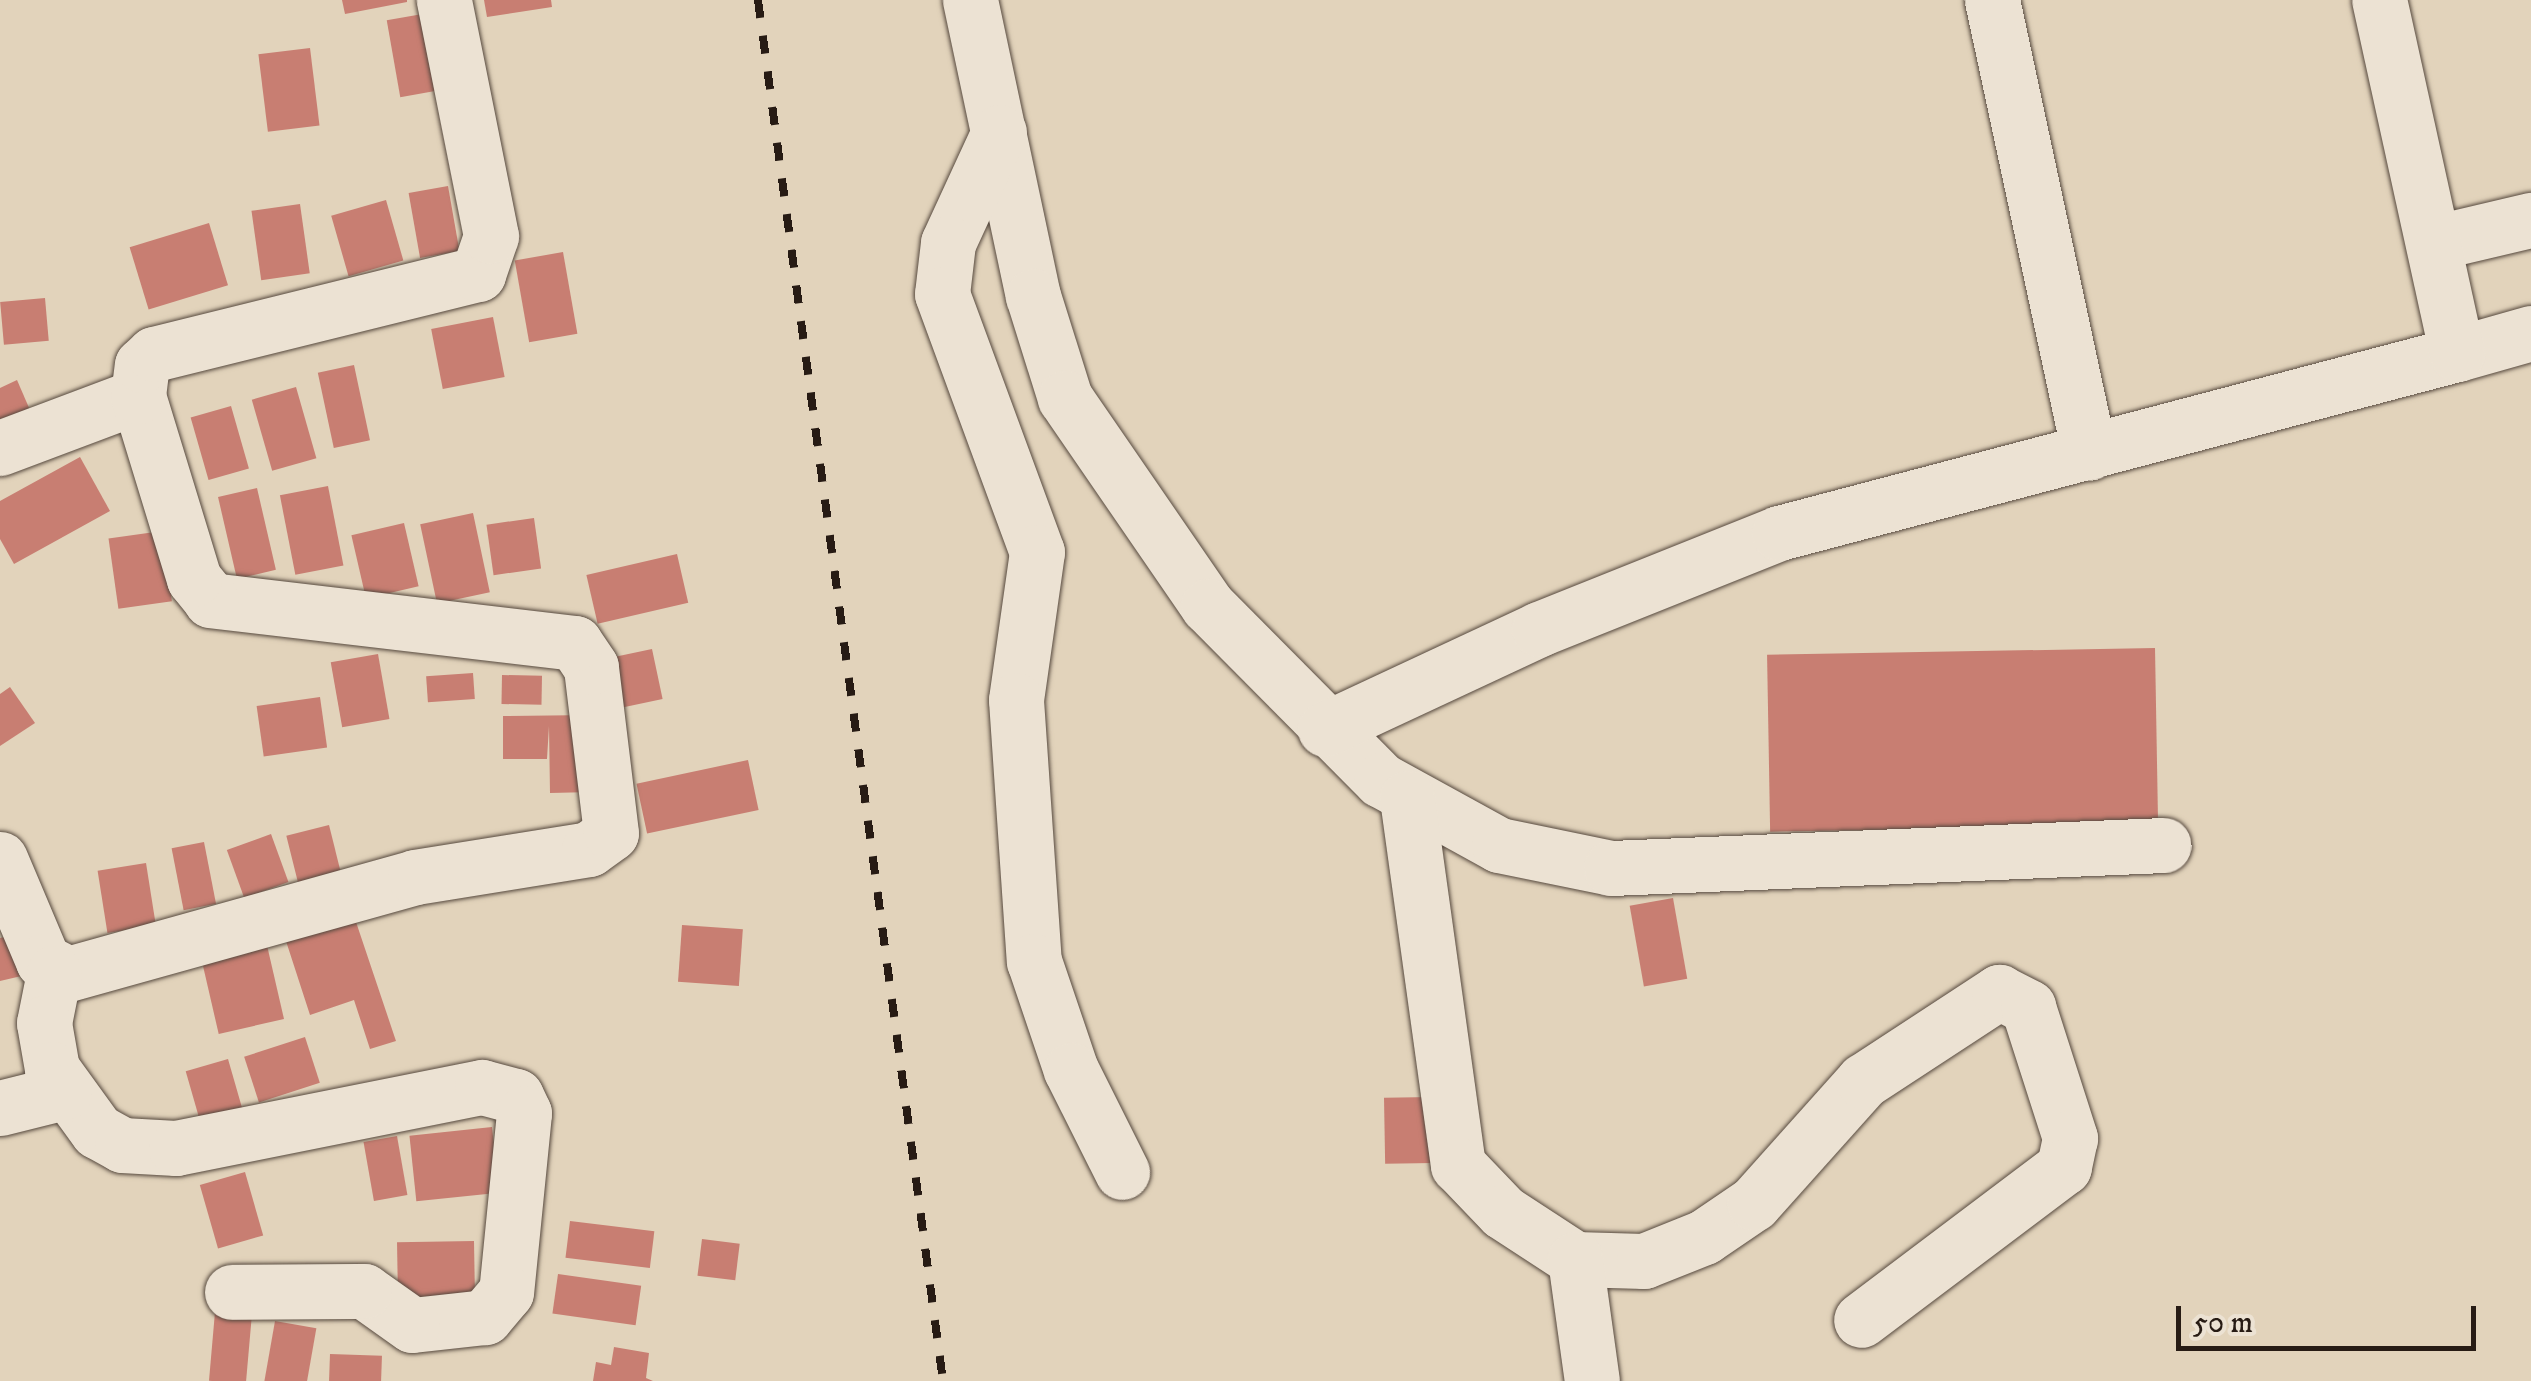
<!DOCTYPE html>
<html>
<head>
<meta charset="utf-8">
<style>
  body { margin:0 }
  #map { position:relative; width:2531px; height:1381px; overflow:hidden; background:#e2d3bb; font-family:"IM FELL DW Pica",serif }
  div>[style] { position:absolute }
  .building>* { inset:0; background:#c87e72; transform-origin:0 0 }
  .roads { filter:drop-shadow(0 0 2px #56493e) drop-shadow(0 0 2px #56493e) }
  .minor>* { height:55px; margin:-27.5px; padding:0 27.5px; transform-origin:27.5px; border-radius:27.5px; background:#ece2d3 }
  .rail>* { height:8px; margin-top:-4px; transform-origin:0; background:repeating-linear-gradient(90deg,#271b14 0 18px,transparent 0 36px) }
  span { translate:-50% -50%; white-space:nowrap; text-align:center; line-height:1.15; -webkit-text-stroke:8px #ece2d3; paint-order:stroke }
  .scale { position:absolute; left:2176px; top:1306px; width:300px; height:45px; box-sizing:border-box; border:5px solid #271b14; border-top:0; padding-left:12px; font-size:30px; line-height:35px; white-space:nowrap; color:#271b14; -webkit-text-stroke:8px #ece2d3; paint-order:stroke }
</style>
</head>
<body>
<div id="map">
  <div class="building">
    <i style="clip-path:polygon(342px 0,407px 0,407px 2px,345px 14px)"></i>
    <i style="clip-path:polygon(484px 0,551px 0,552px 7px,487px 17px)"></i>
    <i style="left:434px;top:12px;width:78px;height:48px;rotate:80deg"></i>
    <i style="left:310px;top:48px;width:78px;height:52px;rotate:83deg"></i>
    <i style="left:448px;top:186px;width:66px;height:40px;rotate:80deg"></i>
    <i style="left:386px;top:200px;width:63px;height:57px;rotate:74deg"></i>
    <i style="left:300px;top:204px;width:70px;height:49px;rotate:82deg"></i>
    <i style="left:209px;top:223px;width:65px;height:83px;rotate:73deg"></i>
    <i style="left:563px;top:252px;width:83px;height:49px;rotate:80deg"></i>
    <i style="left:45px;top:298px;width:43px;height:45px;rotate:85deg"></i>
    <i style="left:493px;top:317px;width:61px;height:63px;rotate:79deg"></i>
    <i style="left:354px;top:365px;width:77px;height:37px;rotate:78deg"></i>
    <i style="clip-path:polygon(17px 380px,36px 424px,0 439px,0 388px)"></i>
    <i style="left:296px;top:387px;width:74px;height:46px;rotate:74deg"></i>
    <i style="left:231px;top:406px;width:65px;height:42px;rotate:74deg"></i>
    <i style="clip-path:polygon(80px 457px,110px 511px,14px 564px,0 539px,0 501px)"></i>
    <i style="left:328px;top:486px;width:81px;height:49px;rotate:79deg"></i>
    <i style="left:257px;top:488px;width:84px;height:40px;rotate:77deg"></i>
    <i style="left:473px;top:513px;width:81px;height:54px;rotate:78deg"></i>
    <i style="left:534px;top:518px;width:51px;height:48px;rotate:82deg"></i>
    <i style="left:404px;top:523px;width:65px;height:54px;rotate:77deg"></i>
    <i style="left:162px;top:531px;width:71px;height:54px;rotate:82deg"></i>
    <i style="left:677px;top:554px;width:50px;height:93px;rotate:77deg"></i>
    <i style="left:2155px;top:648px;width:177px;height:388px;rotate:89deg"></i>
    <i style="left:652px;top:649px;width:51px;height:52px;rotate:78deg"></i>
    <i style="left:378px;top:654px;width:66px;height:48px;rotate:80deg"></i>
    <i style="left:473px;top:673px;width:26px;height:47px;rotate:86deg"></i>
    <i style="left:502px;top:675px;width:40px;height:29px;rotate:1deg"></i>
    <i style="clip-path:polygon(10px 687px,35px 723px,0 746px,0 694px)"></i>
    <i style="left:320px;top:697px;width:51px;height:64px;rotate:82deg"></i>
    <i style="clip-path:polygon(591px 715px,592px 792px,550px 793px,549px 726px,547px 759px,503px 759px,503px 716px)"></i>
    <i style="left:748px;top:760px;width:51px;height:114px;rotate:78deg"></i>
    <i style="left:329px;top:825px;width:53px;height:44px;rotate:76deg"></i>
    <i style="left:271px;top:834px;width:51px;height:47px;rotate:70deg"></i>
    <i style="left:204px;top:842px;width:63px;height:33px;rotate:79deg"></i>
    <i style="left:146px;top:863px;width:63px;height:49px;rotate:81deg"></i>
    <i style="left:1673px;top:898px;width:82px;height:44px;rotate:80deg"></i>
    <i style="clip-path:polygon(354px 916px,396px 1041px,370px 1049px,354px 1000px,310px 1015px,285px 938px)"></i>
    <i style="left:682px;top:925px;width:61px;height:57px;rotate:4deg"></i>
    <i style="clip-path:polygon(21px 933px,30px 974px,0 981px,0 938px)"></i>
    <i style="left:266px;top:941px;width:80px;height:67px;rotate:77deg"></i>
    <i style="left:305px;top:1037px;width:48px;height:64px;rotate:72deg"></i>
    <i style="left:228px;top:1059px;width:55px;height:44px;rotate:74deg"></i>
    <i style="left:1432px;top:1097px;width:66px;height:48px;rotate:89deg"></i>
    <i style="left:492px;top:1127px;width:66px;height:83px;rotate:84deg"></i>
    <i style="left:397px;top:1136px;width:60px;height:34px;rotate:80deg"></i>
    <i style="left:245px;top:1172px;width:66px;height:47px;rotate:74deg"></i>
    <i style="left:570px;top:1221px;width:85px;height:37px;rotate:7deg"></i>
    <i style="left:702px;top:1239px;width:38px;height:37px;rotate:7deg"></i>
    <i style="left:474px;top:1241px;width:55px;height:77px;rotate:89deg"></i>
    <i style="left:558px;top:1274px;width:84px;height:40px;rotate:8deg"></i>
    <i style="left:215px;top:1312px;width:37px;height:69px;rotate:5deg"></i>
    <i style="left:275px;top:1321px;width:42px;height:61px;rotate:10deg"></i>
    <i style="clip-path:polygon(614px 1347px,649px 1353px,646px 1378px,653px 1381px,593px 1381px,596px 1362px,611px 1365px)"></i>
    <i style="left:330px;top:1354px;width:52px;height:27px;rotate:2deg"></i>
  </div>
  <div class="roads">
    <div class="minor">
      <i style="left:970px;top:0;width:303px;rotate:78deg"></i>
      <i style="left:1033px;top:296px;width:107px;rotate:72.6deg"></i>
      <i style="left:1065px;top:398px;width:252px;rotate:55.5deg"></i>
      <i style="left:1208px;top:606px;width:245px;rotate:45.2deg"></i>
      <i style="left:1381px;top:780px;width:135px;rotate:28.8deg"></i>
      <i style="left:1499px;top:845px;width:114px;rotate:11.6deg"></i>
      <i style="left:1611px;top:868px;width:553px;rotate:-2.38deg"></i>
      <i style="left:1992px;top:0;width:463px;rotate:77.9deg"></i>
      <i style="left:999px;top:132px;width:122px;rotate:114.7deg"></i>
      <i style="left:948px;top:243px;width:51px;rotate:96.7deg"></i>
      <i style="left:942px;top:294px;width:275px;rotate:69.8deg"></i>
      <i style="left:1037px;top:552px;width:149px;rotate:98.1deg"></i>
      <i style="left:1016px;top:700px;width:262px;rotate:86.1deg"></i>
      <i style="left:1034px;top:961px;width:115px;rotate:71.3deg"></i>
      <i style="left:1071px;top:1070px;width:114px;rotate:63.4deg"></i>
      <i style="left:2437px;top:242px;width:97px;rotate:-13.2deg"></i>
      <i style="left:2457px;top:354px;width:77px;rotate:-15.8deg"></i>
      <i style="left:0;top:448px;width:147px;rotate:-20.6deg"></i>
      <i style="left:1325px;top:729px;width:236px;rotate:-25deg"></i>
      <i style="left:1539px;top:629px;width:258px;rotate:-21.8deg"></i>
      <i style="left:1779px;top:533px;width:701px;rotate:-14.79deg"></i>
      <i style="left:2457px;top:354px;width:362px;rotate:-102.4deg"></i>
      <i style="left:1407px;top:798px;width:371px;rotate:82.1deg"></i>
      <i style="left:1458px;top:1165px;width:65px;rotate:46.2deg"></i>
      <i style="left:1503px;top:1212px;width:86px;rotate:33.1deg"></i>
      <i style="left:1575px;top:1259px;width:69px;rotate:1.7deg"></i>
      <i style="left:1644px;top:1261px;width:65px;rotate:-21.8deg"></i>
      <i style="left:1704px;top:1237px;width:60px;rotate:-34.2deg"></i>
      <i style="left:1754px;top:1203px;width:164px;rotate:-48.2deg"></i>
      <i style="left:1863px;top:1081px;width:163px;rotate:-33.2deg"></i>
      <i style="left:1999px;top:992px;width:33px;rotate:27deg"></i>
      <i style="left:2028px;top:1007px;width:138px;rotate:72.2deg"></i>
      <i style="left:2070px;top:1138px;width:30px;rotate:102deg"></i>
      <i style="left:2064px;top:1167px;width:254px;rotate:143deg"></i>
      <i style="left:0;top:859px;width:111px;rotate:67.1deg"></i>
      <i style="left:43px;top:961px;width:28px;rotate:27deg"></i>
      <i style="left:68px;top:974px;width:360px;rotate:-15.6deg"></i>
      <i style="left:415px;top:877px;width:176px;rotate:-9.1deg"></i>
      <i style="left:589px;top:849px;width:27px;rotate:-36deg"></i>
      <i style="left:611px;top:833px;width:167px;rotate:-96.9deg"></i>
      <i style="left:591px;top:667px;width:29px;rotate:-124deg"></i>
      <i style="left:575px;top:643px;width:367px;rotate:-173.3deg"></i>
      <i style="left:211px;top:600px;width:27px;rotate:-129deg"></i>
      <i style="left:194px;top:579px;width:191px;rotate:-107deg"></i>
      <i style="left:138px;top:396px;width:31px;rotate:-83deg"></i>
      <i style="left:142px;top:365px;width:16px;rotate:-43deg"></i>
      <i style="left:154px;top:354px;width:334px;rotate:-13.9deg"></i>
      <i style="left:478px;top:274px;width:40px;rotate:-71.1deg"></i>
      <i style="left:491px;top:236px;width:241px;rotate:-101.3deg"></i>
      <i style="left:54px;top:973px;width:51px;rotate:101.3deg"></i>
      <i style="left:44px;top:1023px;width:47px;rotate:80.1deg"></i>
      <i style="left:52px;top:1069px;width:77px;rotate:54deg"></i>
      <i style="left:97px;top:1131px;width:29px;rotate:29deg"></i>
      <i style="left:122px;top:1145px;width:54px;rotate:3.2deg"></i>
      <i style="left:176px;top:1148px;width:312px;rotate:-11.3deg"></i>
      <i style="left:482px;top:1087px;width:35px;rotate:15deg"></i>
      <i style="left:516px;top:1096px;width:19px;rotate:65deg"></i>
      <i style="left:524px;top:1113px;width:180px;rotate:95.7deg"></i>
      <i style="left:506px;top:1292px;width:33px;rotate:130deg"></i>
      <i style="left:485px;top:1317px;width:73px;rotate:173.7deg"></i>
      <i style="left:412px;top:1325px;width:59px;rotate:-144.7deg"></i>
      <i style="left:364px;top:1291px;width:132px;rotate:179.6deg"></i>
      <i style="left:0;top:1108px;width:66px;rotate:-14deg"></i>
      <i style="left:1575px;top:1259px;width:123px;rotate:82.1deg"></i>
    </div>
  </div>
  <div class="rail">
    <i style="left:758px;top:0;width:1393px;rotate:82.37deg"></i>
  </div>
  <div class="scale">50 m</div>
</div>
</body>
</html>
